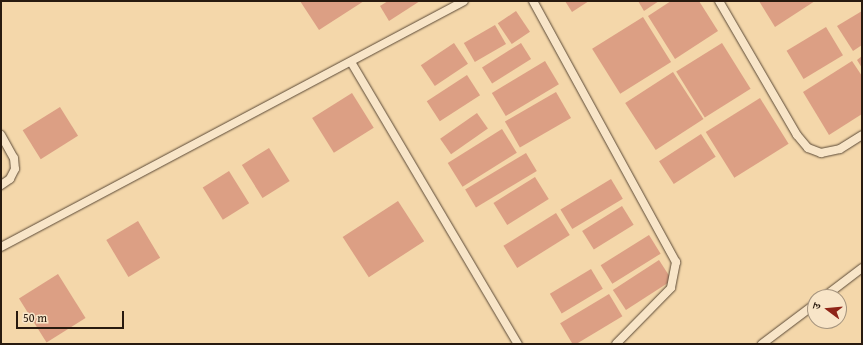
<!DOCTYPE html>
<html>
<head>
<meta charset="utf-8">
<style>
  body { margin:0 }
  #map { position:relative; width:863px; height:345px; overflow:hidden; background:#f4d7aa; font-family:"Gentium Book Plus","Noto Serif Devanagari",serif }
  div>[style] { position:absolute }
  .building>* { inset:0; background:#dc9f84; transform-origin:0 0 }
  .roads { filter:drop-shadow(0 0 1px #5b4936) drop-shadow(0 0 1px #5b4936) }
  .lane>* { height:8px; margin:-4px; padding:0 4px; transform-origin:4px; border-radius:4px; background:#f8e5c8 }
  span { translate:-50% -50%; white-space:nowrap; text-align:center; line-height:1.15; -webkit-text-stroke:4px #f8e5c8; paint-order:stroke }
  .frame { position:absolute; inset:0; border:2px solid #281a0f; pointer-events:none }
  .north { position:absolute; left:807px; top:289px; width:40px; height:40px; box-sizing:border-box; background:#f8e5c8; border:1px solid #a5947e; border-radius:50%; rotate:286deg; font-size:11px; font-weight:700; line-height:16px; text-align:center; color:#281a0f }
  .north::after { content:''; display:block; margin:auto; width:14px; height:18px; background:#8f2418; clip-path:polygon(50% 0,100% 100%,50% 72%,0 100%) }
  .scale { position:absolute; left:16px; top:311px; width:108px; height:18px; box-sizing:border-box; border:2px solid #281a0f; border-top:0; padding-left:5px; font-size:12px; line-height:14px; white-space:nowrap; color:#281a0f; -webkit-text-stroke:3px #f8e5c8; paint-order:stroke }
</style>
</head>
<body>
<div id="map">
  <div class="building">
    <i style="clip-path:polygon(300px 1px,364px 1px,319px 30px)"></i>
    <i style="clip-path:polygon(388px 1px,420px 1px,389px 21px,380px 6px)"></i>
    <i style="clip-path:polygon(565px 1px,589px 1px,572px 12px)"></i>
    <i style="clip-path:polygon(638px 1px,659px 1px,644px 11px)"></i>
    <i style="clip-path:polygon(671px 1px,699px 1px,718px 31px,675px 59px,648px 16px)"></i>
    <i style="clip-path:polygon(759px 1px,815px 1px,775px 27px)"></i>
    <i style="left:516px;top:11px;width:25px;height:22px;rotate:56deg"></i>
    <i style="clip-path:polygon(862px 11px,862px 45px,853px 51px,837px 26px)"></i>
    <i style="left:643px;top:17px;width:53px;height:60px;rotate:58deg"></i>
    <i style="left:495px;top:25px;width:22px;height:36px;rotate:60deg"></i>
    <i style="left:826px;top:27px;width:33px;height:46px;rotate:59deg"></i>
    <i style="left:454px;top:43px;width:25px;height:40px;rotate:56deg"></i>
    <i style="left:521px;top:43px;width:19px;height:46px;rotate:58deg"></i>
    <i style="left:722px;top:43px;width:54px;height:54px;rotate:58deg"></i>
    <i style="clip-path:polygon(862px 56px,862px 68px,857px 60px)"></i>
    <i style="left:545px;top:61px;width:27px;height:62px;rotate:59deg"></i>
    <i style="clip-path:polygon(852px 61px,862px 76px,862px 114px,829px 135px,803px 92px)"></i>
    <i style="left:673px;top:72px;width:56px;height:57px;rotate:57deg"></i>
    <i style="left:467px;top:75px;width:24px;height:48px;rotate:57deg"></i>
    <i style="left:556px;top:92px;width:30px;height:59px;rotate:60deg"></i>
    <i style="left:352px;top:93px;width:41px;height:47px;rotate:58deg"></i>
    <i style="left:760px;top:98px;width:54px;height:64px;rotate:58deg"></i>
    <i style="left:60px;top:107px;width:34px;height:44px;rotate:58deg"></i>
    <i style="left:477px;top:113px;width:19px;height:45px;rotate:55deg"></i>
    <i style="left:502px;top:129px;width:28px;height:64px;rotate:58deg"></i>
    <i style="left:701px;top:134px;width:27px;height:50px;rotate:57deg"></i>
    <i style="left:269px;top:148px;width:39px;height:32px;rotate:58deg"></i>
    <i style="left:526px;top:153px;width:21px;height:71px;rotate:59deg"></i>
    <i style="left:229px;top:171px;width:38px;height:31px;rotate:58deg"></i>
    <i style="left:535px;top:177px;width:26px;height:49px;rotate:58deg"></i>
    <i style="left:611px;top:179px;width:23px;height:59px;rotate:59deg"></i>
    <i style="left:398px;top:201px;width:48px;height:66px;rotate:57deg"></i>
    <i style="left:622px;top:206px;width:22px;height:47px;rotate:58deg"></i>
    <i style="left:556px;top:213px;width:26px;height:62px;rotate:58deg"></i>
    <i style="left:138px;top:221px;width:43px;height:37px;rotate:59deg"></i>
    <i style="left:649px;top:235px;width:22px;height:57px;rotate:58deg"></i>
    <i style="left:659px;top:260px;width:24px;height:55px;rotate:57deg"></i>
    <i style="left:591px;top:269px;width:23px;height:48px;rotate:59deg"></i>
    <i style="left:58px;top:274px;width:52px;height:46px;rotate:58deg"></i>
    <i style="left:609px;top:294px;width:26px;height:57px;rotate:59deg"></i>
  </div>
  <div class="roads">
    <div class="lane">
      <i style="left:533px;top:1px;width:298px;rotate:61.3deg"></i>
      <i style="left:676px;top:262px;width:26px;rotate:101deg"></i>
      <i style="left:671px;top:288px;width:78px;rotate:134.5deg"></i>
      <i style="left:719px;top:1px;width:155px;rotate:59.8deg"></i>
      <i style="left:797px;top:135px;width:17px;rotate:50deg"></i>
      <i style="left:808px;top:148px;width:14px;rotate:21deg"></i>
      <i style="left:821px;top:153px;width:19px;rotate:-12deg"></i>
      <i style="left:840px;top:149px;width:26px;rotate:-32deg"></i>
      <i style="left:351px;top:62px;width:328px;rotate:59.4deg"></i>
      <i style="left:1px;top:135px;width:26px;rotate:61deg"></i>
      <i style="left:14px;top:158px;width:11px;rotate:85deg"></i>
      <i style="left:15px;top:169px;width:11px;rotate:117deg"></i>
      <i style="left:10px;top:179px;width:11px;rotate:146deg"></i>
      <i style="left:1px;top:247px;width:524px;rotate:-27.98deg"></i>
      <i style="left:824px;top:297px;width:48px;rotate:-37.3deg"></i>
      <i style="left:762px;top:344px;width:66px;rotate:-37deg"></i>
    </div>
  </div>
  <div class="frame"></div>
  <div class="north">उ</div>
  <div class="scale">50 m</div>
</div>
</body>
</html>
